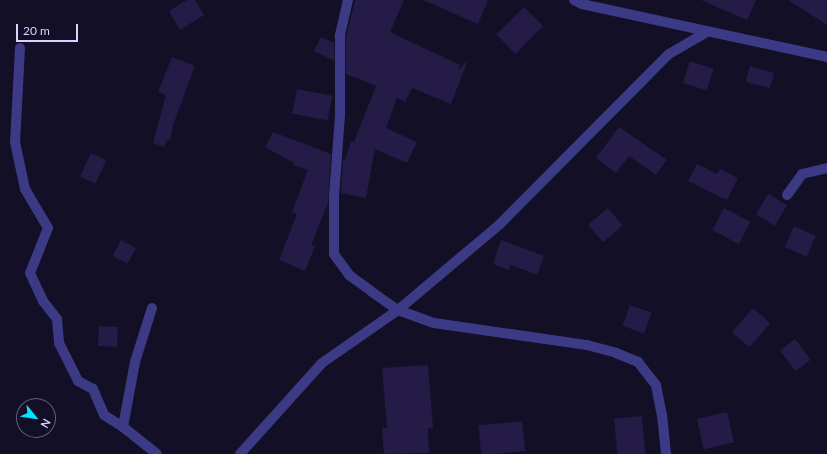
<!DOCTYPE html>
<html>
<head>
<meta charset="utf-8">
<style>
  body { margin:0 }
  #map { position:relative; width:827px; height:454px; overflow:hidden; background:#130f26; font-family:Lato,sans-serif }
  div>[style] { position:absolute }
  .building>* { inset:0; background:#241b47; transform-origin:0 0 }
  .minor>* { height:10px; margin:-5px; padding:0 5px; transform-origin:5px; border-radius:5px; background:#3d3a85 }
  span { translate:-50% -50%; white-space:nowrap; text-align:center; line-height:1.15; -webkit-text-stroke:4px #130f26; paint-order:stroke }
  .north { position:absolute; left:16px; top:398px; width:40px; height:40px; box-sizing:border-box; background:#130f26; border:1px solid #625e7d; border-radius:50%; rotate:120deg; font-size:11px; font-weight:700; line-height:16px; text-align:center; color:#d9d4ff }
  .north::after { content:''; display:block; margin:auto; width:14px; height:18px; background:#00e5ff; clip-path:polygon(50% 0,100% 100%,50% 72%,0 100%) }
  .scale { position:absolute; left:16px; top:24px; width:62px; height:18px; box-sizing:border-box; border:2px solid #d9d4ff; border-top:0; padding-left:5px; font-size:12px; line-height:14px; white-space:nowrap; color:#d9d4ff; -webkit-text-stroke:3px #130f26; paint-order:stroke }
</style>
</head>
<body>
<div id="map">
  <div class="building">
    <i style="clip-path:polygon(187px 0,195px 0,204px 15px,180px 30px,169px 11px)"></i>
    <i style="clip-path:polygon(355px 0,404px 0,390px 32px,460px 65px,457px 71px,468px 60px,451px 104px,412px 88px,405px 102px,397px 98px,386px 128px,417px 142px,407px 163px,375px 149px,366px 198px,341px 193px,343px 159px,345px 160px,351px 141px,354px 142px,376px 86px,346px 74px,346px 37px)"></i>
    <i style="clip-path:polygon(423px 0,488px 0,478px 24px)"></i>
    <i style="clip-path:polygon(701px 0,756px 0,747px 20px)"></i>
    <i style="clip-path:polygon(788px 0,827px 0,827px 25px)"></i>
    <i style="left:524px;top:7px;width:27px;height:39px;rotate:45deg"></i>
    <i style="clip-path:polygon(321px 37px,334px 43px,334px 61px,314px 51px)"></i>
    <i style="clip-path:polygon(172px 57px,195px 66px,173px 125px,170px 140px,167px 140px,164px 147px,153px 143px,166px 95px,158px 92px)"></i>
    <i style="left:690px;top:61px;width:25px;height:23px;rotate:18deg"></i>
    <i style="left:750px;top:66px;width:25px;height:16px;rotate:16deg"></i>
    <i style="left:297px;top:89px;width:36px;height:25px;rotate:11deg"></i>
    <i style="clip-path:polygon(619px 127px,667px 160px,656px 175px,629px 156px,616px 173px,596px 158px)"></i>
    <i style="clip-path:polygon(273px 132px,331px 154px,328px 203px,311px 245px,315px 246px,305px 271px,279px 260px,297px 214px,292px 212px,308px 170px,293px 165px,294px 163px,265px 147px)"></i>
    <i style="left:91px;top:153px;width:17px;height:26px;rotate:25deg"></i>
    <i style="clip-path:polygon(697px 164px,717px 174px,720px 169px,738px 178px,727px 200px,688px 181px)"></i>
    <i style="left:768px;top:194px;width:22px;height:24px;rotate:30deg"></i>
    <i style="left:608px;top:208px;width:23px;height:26px;rotate:50deg"></i>
    <i style="left:724px;top:208px;width:30px;height:25px;rotate:28deg"></i>
    <i style="left:794px;top:226px;width:24px;height:23px;rotate:24deg"></i>
    <i style="left:121px;top:240px;width:17px;height:18px;rotate:28deg"></i>
    <i style="clip-path:polygon(501px 240px,544px 256px,537px 275px,511px 265px,509px 270px,493px 264px)"></i>
    <i style="left:630px;top:305px;width:23px;height:22px;rotate:20deg"></i>
    <i style="left:753px;top:308px;width:23px;height:32px;rotate:41deg"></i>
    <i style="left:99px;top:326px;width:19px;height:20px;rotate:3deg"></i>
    <i style="left:795px;top:339px;width:26px;height:19px;rotate:53deg"></i>
    <i style="clip-path:polygon(428px 365px,433px 428px,428px 429px,429px 453px,384px 454px,382px 428px,387px 428px,382px 368px)"></i>
    <i style="left:727px;top:412px;width:31px;height:31px;rotate:77deg"></i>
    <i style="left:642px;top:416px;width:38px;height:28px;rotate:85deg"></i>
    <i style="left:522px;top:421px;width:30px;height:44px;rotate:84deg"></i>
  </div>
  <div class="minor">
    <i style="left:348px;top:0;width:37px;rotate:103deg"></i>
    <i style="left:340px;top:36px;width:79px;rotate:90deg"></i>
    <i style="left:340px;top:115px;width:81px;rotate:94.2deg"></i>
    <i style="left:334px;top:196px;width:58px;rotate:90deg"></i>
    <i style="left:334px;top:254px;width:26px;rotate:54deg"></i>
    <i style="left:349px;top:275px;width:29px;rotate:36deg"></i>
    <i style="left:372px;top:292px;width:32px;rotate:35deg"></i>
    <i style="left:398px;top:310px;width:38px;rotate:20deg"></i>
    <i style="left:434px;top:323px;width:155px;rotate:8.2deg"></i>
    <i style="left:587px;top:345px;width:30px;rotate:15deg"></i>
    <i style="left:616px;top:353px;width:24px;rotate:22deg"></i>
    <i style="left:638px;top:362px;width:29px;rotate:52deg"></i>
    <i style="left:656px;top:385px;width:31px;rotate:79deg"></i>
    <i style="left:662px;top:415px;width:39px;rotate:84deg"></i>
    <i style="left:574px;top:0;width:9px;rotate:27deg"></i>
    <i style="left:582px;top:4px;width:251px;rotate:12.2deg"></i>
    <i style="left:20px;top:48px;width:94px;rotate:93deg"></i>
    <i style="left:15px;top:142px;width:48px;rotate:78deg"></i>
    <i style="left:25px;top:189px;width:45px;rotate:59.5deg"></i>
    <i style="left:48px;top:228px;width:48px;rotate:111.8deg"></i>
    <i style="left:30px;top:273px;width:31px;rotate:65deg"></i>
    <i style="left:43px;top:301px;width:23px;rotate:52deg"></i>
    <i style="left:57px;top:319px;width:24px;rotate:85deg"></i>
    <i style="left:59px;top:343px;width:42px;rotate:63.4deg"></i>
    <i style="left:78px;top:381px;width:17px;rotate:28deg"></i>
    <i style="left:93px;top:389px;width:28px;rotate:67deg"></i>
    <i style="left:104px;top:415px;width:22px;rotate:32deg"></i>
    <i style="left:787px;top:195px;width:26px;rotate:-54deg"></i>
    <i style="left:802px;top:174px;width:26px;rotate:-13deg"></i>
    <i style="left:152px;top:308px;width:57px;rotate:107.5deg"></i>
    <i style="left:135px;top:362px;width:66px;rotate:100.5deg"></i>
    <i style="left:123px;top:427px;width:43px;rotate:38.5deg"></i>
    <i style="left:240px;top:454px;width:122px;rotate:-48deg"></i>
    <i style="left:322px;top:363px;width:93px;rotate:-34.9deg"></i>
    <i style="left:398px;top:310px;width:132px;rotate:-40.1deg"></i>
    <i style="left:499px;top:225px;width:241px;rotate:-45.2deg"></i>
    <i style="left:669px;top:54px;width:44px;rotate:-30.1deg"></i>
  </div>
  <div class="north">N</div>
  <div class="scale">20 m</div>
</div>
</body>
</html>
